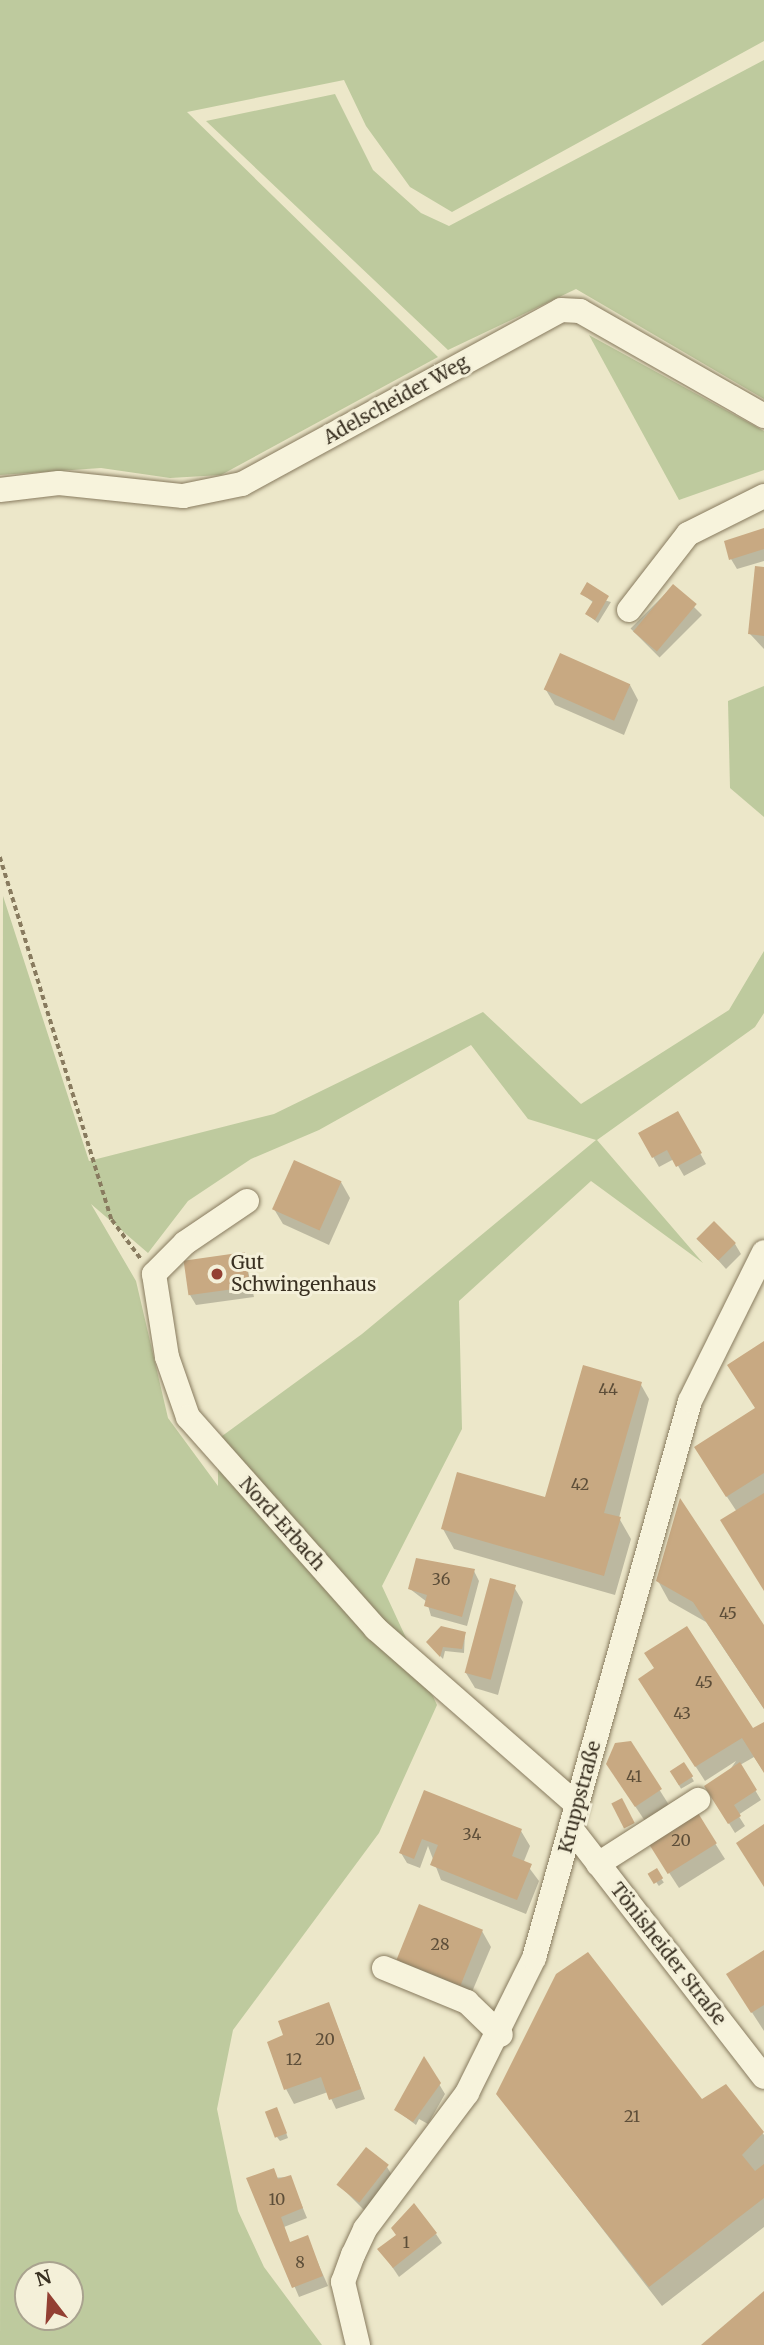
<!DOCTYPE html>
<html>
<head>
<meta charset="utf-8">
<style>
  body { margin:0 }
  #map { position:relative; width:764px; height:2345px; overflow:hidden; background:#ece7c9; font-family:Merriweather,serif }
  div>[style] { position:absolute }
  .green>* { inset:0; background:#beca9e }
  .shadow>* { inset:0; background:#0003; transform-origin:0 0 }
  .building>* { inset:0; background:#c8a982; transform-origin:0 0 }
  .path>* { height:3.5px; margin-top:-1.75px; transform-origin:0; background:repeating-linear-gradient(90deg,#887b5f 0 5px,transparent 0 8.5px) }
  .roads { filter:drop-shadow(0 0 2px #887b5f) drop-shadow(0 0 2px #887b5f) }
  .minor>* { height:24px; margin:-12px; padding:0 12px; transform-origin:12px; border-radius:12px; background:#f7f3dc }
  .dots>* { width:19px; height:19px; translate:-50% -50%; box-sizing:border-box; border:4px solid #f4f0d9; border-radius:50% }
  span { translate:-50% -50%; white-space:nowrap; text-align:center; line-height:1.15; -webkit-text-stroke:6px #f4f0d9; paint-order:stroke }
  .number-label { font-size:16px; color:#5d4e39 }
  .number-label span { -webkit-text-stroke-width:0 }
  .street-label { font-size:19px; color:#393021 }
  .poi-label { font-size:19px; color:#393021 }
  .left { translate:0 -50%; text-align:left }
  .north { position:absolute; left:14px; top:2261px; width:70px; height:70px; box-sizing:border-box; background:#f4f0d9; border:2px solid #a9a38f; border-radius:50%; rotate:343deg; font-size:19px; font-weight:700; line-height:28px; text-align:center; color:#393021 }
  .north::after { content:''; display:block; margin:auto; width:24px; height:32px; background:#934033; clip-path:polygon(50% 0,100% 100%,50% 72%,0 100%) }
</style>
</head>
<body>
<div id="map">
  <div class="green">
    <i style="clip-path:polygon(0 0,764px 0,764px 41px,452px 212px,410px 187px,366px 126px,344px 80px,187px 112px,438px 357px,221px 475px,170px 478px,101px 468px,0 475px)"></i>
    <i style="clip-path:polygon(764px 60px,764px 399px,576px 289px,448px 350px,206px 121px,335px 94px,373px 170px,421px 213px,449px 226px)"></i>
    <i style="clip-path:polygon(589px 335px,764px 431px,764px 470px,679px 500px)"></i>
    <i style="clip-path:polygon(764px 686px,764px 817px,730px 788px,728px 701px)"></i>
    <i style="clip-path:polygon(evenodd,3px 896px,89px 1161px,274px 1114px,483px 1012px,581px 1104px,729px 1010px,764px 951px,764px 1013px,755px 1027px,597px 1140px,703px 1263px,591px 1181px,459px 1301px,462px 1429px,382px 1586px,437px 1705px,379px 1833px,233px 2030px,217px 2109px,238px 2211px,264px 2267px,322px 2345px,0 2345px,3px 896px,471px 1045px,528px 1119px,596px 1140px,362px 1334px,218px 1439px,218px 1486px,168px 1418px,136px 1281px,91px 1204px,148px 1253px,188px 1201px,251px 1159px,319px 1130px,471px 1045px,3px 896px,28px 2275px,70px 2275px,70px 2317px,28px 2317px,28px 2275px)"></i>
  </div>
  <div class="shadow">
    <i style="clip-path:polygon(764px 530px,764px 561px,737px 569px,731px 559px)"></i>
    <i style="clip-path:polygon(764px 569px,764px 649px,750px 634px)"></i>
    <i style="left:673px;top:586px;width:41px;height:60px;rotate:45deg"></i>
    <i style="clip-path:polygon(582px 594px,611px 602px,598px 623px,587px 614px,594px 603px)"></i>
    <i style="clip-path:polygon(630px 685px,638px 700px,624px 735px,555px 705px,546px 690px)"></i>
    <i style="clip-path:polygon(678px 1113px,706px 1164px,684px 1176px,674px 1159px,659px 1167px,640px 1134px)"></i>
    <i style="clip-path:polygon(341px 1182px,350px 1198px,329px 1245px,283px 1224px,274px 1209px)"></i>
    <i style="clip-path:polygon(699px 1239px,735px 1244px,741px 1254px,726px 1269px)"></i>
    <i style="clip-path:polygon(244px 1254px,254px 1297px,196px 1305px,190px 1295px)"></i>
    <i style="clip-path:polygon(764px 1343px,764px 1589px,737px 1512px,708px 1468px,756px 1409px)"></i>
    <i style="clip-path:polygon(640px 1383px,649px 1399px,619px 1518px,631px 1539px,615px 1595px,454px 1549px,443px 1529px,546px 1499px)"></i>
    <i style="clip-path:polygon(474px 1571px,479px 1581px,467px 1626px,431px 1616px,427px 1602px,410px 1589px)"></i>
    <i style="clip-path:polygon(658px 1581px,764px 1628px,764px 1709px,706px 1622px,669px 1601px)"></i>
    <i style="clip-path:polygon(514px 1587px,523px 1602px,498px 1695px,475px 1688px,466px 1673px)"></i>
    <i style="clip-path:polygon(465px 1633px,464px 1653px,445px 1651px,443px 1659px,428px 1643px)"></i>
    <i style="clip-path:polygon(649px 1694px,752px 1731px,764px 1724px,764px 1772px,754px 1757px,740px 1765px,761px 1800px,738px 1815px,745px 1826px,735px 1833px,712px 1796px,736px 1761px,705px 1781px)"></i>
    <i style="clip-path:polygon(630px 1743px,669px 1805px,645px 1821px,617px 1779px)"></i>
    <i style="left:684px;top:1764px;width:20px;height:15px;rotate:60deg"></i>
    <i style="clip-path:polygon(425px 1792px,521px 1831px,530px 1846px,524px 1861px,539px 1881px,526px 1914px,441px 1880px,428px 1846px,420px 1868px,407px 1863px,401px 1853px)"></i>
    <i style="clip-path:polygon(692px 1807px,725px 1859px,679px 1888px,655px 1851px)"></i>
    <i style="left:656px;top:1871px;width:14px;height:6px;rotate:56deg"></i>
    <i style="clip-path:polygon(482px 1931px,491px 1947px,469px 1999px,407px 1974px,398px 1958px)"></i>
    <i style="clip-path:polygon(764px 1952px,764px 2031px,740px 1994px)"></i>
    <i style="clip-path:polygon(329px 2004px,365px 2099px,336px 2109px,328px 2092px,294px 2104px,286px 2089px,286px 2037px)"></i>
    <i style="clip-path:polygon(424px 2059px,445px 2094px,428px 2124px,419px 2119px,416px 2125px,396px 2110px)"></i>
    <i style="clip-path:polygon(726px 2086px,764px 2135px,764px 2227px,662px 2306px,498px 2094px,702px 2102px)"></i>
    <i style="clip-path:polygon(279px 2114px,288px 2138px,280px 2141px,277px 2137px)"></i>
    <i style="clip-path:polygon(387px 2167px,393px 2177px,365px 2211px,338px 2184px)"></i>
    <i style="clip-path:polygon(290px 2177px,307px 2218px,284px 2227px,290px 2244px,307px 2238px,328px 2286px,299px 2297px,249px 2179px)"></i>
    <i style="clip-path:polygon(436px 2234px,442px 2243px,399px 2277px,380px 2249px)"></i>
  </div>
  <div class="building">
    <i style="clip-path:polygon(764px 528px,764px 549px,729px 560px,724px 541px)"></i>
    <i style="clip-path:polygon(755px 566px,764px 567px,764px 636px,748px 634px)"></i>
    <i style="clip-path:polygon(587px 582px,609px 596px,595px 620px,585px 614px,593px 601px,580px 594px)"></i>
    <i style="left:673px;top:584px;width:31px;height:62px;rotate:40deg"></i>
    <i style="left:560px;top:653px;width:77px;height:40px;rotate:24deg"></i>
    <i style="clip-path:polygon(678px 1111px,702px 1153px,676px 1167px,667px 1150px,652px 1158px,638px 1133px)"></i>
    <i style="left:294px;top:1160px;width:52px;height:54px;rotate:24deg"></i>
    <i style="left:714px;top:1221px;width:31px;height:25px;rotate:45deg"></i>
    <i style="left:245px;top:1252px;width:35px;height:62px;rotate:82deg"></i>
    <i style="clip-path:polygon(764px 1341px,764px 1473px,726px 1497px,694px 1447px,755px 1408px,727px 1365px)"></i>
    <i style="clip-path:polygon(583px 1365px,642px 1382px,604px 1513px,621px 1517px,604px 1576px,441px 1529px,457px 1472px,545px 1497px)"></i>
    <i style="clip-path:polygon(764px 1493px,764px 1591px,720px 1520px)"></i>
    <i style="clip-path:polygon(680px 1498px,764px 1625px,764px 1709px,693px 1602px,656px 1581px)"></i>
    <i style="clip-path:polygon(416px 1558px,475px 1569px,462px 1617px,424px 1606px,427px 1595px,408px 1589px)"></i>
    <i style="left:490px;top:1578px;width:27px;height:98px;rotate:15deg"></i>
    <i style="clip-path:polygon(441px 1626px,466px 1632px,462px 1649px,443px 1647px,440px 1657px,426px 1642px)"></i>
    <i style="clip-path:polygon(687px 1626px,753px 1728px,764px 1722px,764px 1773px,742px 1738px,695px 1767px,638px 1679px,654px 1668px,644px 1653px)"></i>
    <i style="clip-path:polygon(631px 1741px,662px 1789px,635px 1807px,606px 1764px,615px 1743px)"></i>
    <i style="left:684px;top:1762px;width:17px;height:17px;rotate:57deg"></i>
    <i style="clip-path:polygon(740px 1762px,757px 1790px,734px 1805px,741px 1816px,728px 1824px,704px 1786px)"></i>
    <i style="clip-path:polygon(424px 1790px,522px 1829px,512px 1856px,532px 1864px,517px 1900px,430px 1865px,438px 1845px,422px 1839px,414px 1859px,399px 1853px)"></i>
    <i style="left:622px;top:1798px;width:28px;height:12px;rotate:63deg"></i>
    <i style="left:693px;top:1805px;width:45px;height:58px;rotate:58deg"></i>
    <i style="clip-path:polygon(764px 1824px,764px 1887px,736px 1843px)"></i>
    <i style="left:657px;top:1868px;width:12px;height:11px;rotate:59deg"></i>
    <i style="left:419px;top:1904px;width:69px;height:60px;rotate:22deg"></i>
    <i style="clip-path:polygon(764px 1950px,764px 2005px,751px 2013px,726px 1974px)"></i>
    <i style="clip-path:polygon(588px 1952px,702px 2099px,726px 2084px,764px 2132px,742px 2155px,755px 2171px,764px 2164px,764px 2198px,649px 2287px,496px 2094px,556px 1974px)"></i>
    <i style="clip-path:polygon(329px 2002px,361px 2089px,329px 2100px,321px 2077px,284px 2090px,267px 2042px,283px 2035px,278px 2021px)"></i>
    <i style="clip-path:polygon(424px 2056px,441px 2083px,413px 2122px,394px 2110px)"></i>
    <i style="left:277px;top:2107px;width:28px;height:13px;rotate:69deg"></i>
    <i style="left:366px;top:2147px;width:29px;height:48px;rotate:38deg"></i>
    <i style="clip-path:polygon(274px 2168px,278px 2179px,291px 2175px,303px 2208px,281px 2217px,290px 2242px,308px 2235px,323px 2276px,292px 2288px,246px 2178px)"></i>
    <i style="clip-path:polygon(414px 2203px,437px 2233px,393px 2268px,377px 2249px,396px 2235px,391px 2228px)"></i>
    <i style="clip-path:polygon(764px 2291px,764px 2345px,701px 2345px)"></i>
  </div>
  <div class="path">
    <i style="left:0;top:857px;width:380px;rotate:72.9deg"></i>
    <i style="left:112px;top:1220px;width:49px;rotate:53.4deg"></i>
  </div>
  <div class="roads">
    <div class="minor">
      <i style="left:0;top:490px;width:59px;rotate:-6.8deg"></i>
      <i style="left:59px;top:483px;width:125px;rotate:6deg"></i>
      <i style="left:183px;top:496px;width:60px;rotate:-11.5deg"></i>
      <i style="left:242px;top:484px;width:363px;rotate:-28.6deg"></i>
      <i style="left:561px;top:310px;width:19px;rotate:3deg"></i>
      <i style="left:580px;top:311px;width:212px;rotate:29.7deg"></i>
      <i style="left:629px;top:610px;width:96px;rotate:-52.2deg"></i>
      <i style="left:688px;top:534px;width:85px;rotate:-26.6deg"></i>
      <i style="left:247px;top:1201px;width:75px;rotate:145.9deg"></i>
      <i style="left:185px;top:1243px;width:44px;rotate:135deg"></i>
      <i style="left:154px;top:1274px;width:84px;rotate:81.1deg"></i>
      <i style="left:167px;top:1357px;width:64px;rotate:70.7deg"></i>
      <i style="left:188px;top:1417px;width:283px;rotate:48.4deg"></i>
      <i style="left:376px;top:1629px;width:267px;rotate:41.2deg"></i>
      <i style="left:573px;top:1831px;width:311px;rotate:52.2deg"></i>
      <i style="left:598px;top:1864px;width:119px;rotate:-32.6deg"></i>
      <i style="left:384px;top:1968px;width:90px;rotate:22.3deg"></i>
      <i style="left:467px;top:2002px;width:47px;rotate:44.1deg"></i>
      <i style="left:358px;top:2345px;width:65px;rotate:-103.4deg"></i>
      <i style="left:343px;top:2282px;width:29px;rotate:-70deg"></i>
      <i style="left:353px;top:2255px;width:29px;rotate:-65deg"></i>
      <i style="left:365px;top:2229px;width:170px;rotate:-53.1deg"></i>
      <i style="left:467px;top:2093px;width:151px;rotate:-63.6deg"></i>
      <i style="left:534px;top:1958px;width:578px;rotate:-74.35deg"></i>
      <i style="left:690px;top:1401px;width:166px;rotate:-63.6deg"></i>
    </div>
  </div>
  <div class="dots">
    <i style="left:217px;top:1274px;background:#934033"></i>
  </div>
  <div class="number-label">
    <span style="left:608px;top:1389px">44</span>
    <span style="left:580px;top:1484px">42</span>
    <span style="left:441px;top:1579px">36</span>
    <span style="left:728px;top:1613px">45</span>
    <span style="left:704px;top:1682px">45</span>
    <span style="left:682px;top:1713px">43</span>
    <span style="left:634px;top:1776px">41</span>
    <span style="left:472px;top:1834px">34</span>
    <span style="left:681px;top:1840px">20</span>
    <span style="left:440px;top:1944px">28</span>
    <span style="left:325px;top:2039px">20</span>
    <span style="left:294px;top:2059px">12</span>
    <span style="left:632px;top:2116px">21</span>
    <span style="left:277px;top:2199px">10</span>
    <span style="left:406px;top:2242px">1</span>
    <span style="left:300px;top:2262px">8</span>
  </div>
  <div class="street-label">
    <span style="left:396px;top:400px;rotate:-29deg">Adelscheider Weg</span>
    <span style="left:282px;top:1524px;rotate:48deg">Nord-Erbach</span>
    <span style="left:580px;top:1797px;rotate:-75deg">Kruppstraße</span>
    <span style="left:668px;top:1954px;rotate:52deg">Tönisheider Straße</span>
  </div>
  <div class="poi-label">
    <span class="left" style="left:231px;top:1274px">Gut<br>Schwingenhaus</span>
  </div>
  <div class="north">N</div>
</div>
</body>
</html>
